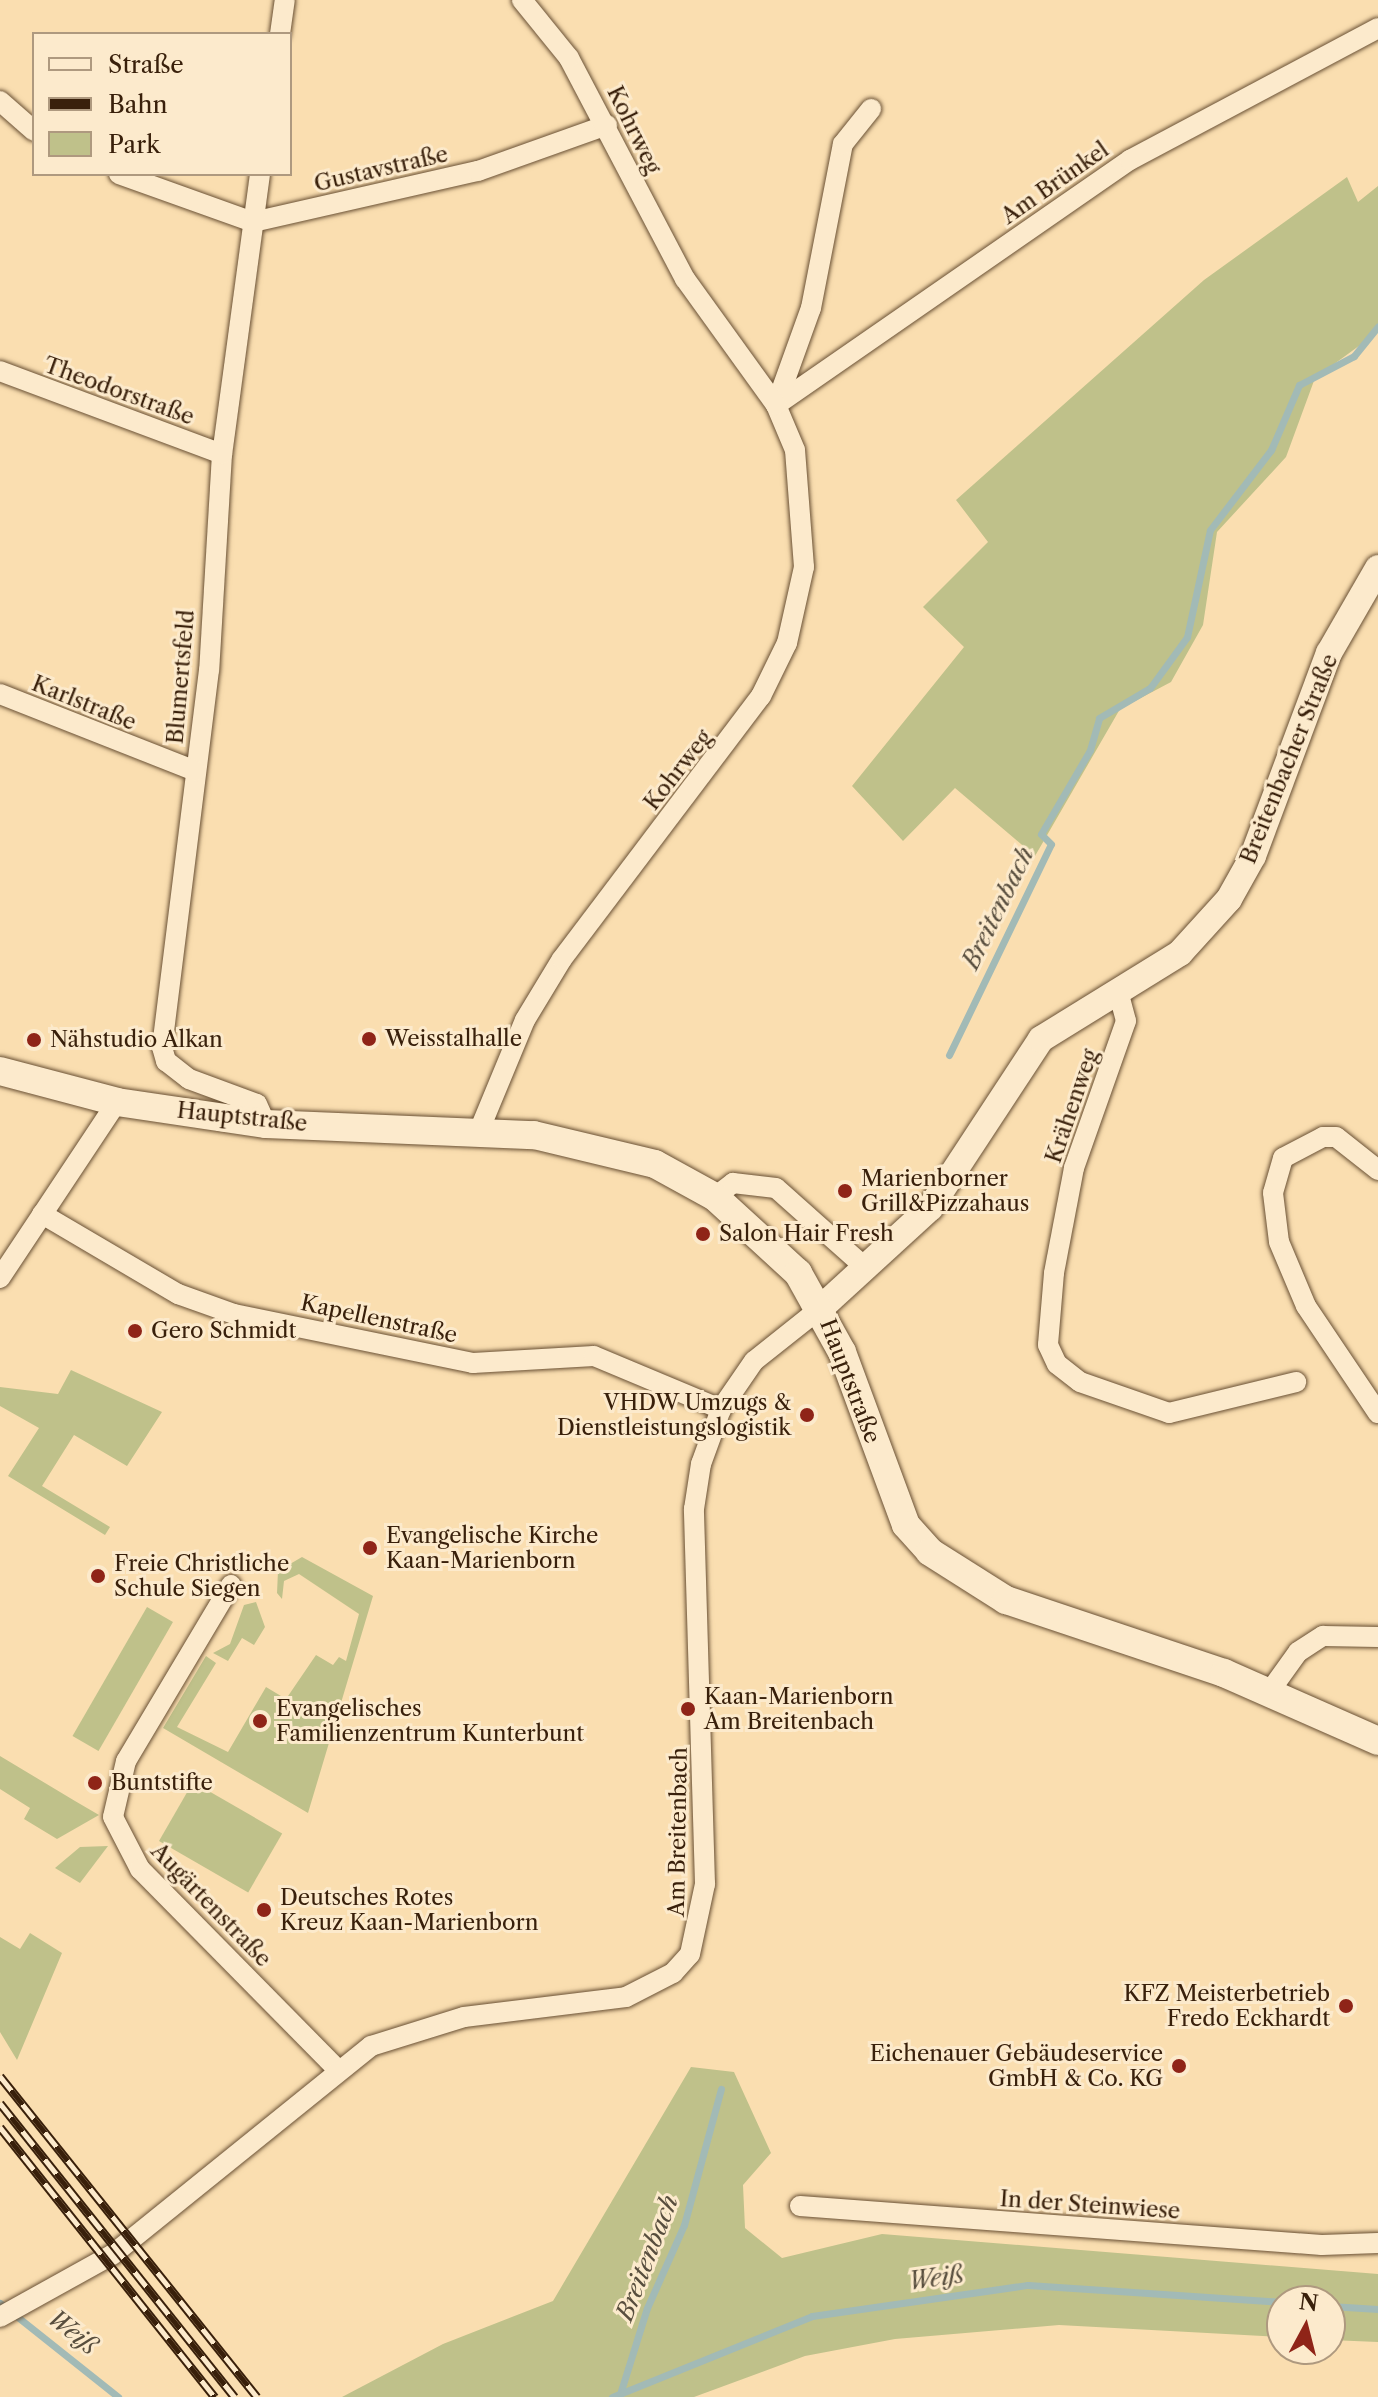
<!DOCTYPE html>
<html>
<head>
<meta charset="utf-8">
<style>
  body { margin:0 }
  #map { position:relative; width:1378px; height:2397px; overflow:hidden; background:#fadeb0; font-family:"Libre Caslon Text",serif }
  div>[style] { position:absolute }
  .green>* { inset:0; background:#bfc18a; transform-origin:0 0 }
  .stream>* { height:7px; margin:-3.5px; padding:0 3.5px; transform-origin:3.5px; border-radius:3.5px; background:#a2bab6 }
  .roads { filter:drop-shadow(0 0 2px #695034) drop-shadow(0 0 2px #695034) }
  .minor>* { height:20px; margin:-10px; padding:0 10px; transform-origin:10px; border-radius:10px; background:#fceacc }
  .tertiary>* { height:26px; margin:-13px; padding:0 13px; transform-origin:13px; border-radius:13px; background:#fceacc }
  .secondary>* { height:28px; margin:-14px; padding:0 14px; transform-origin:14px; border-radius:14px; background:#fceacc }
  .rail>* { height:9px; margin-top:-4.5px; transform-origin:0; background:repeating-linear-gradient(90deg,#fceacc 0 18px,#39200b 0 36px); box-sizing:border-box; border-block:2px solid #39200b }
  .dots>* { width:22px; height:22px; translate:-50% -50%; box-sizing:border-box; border:4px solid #fceacc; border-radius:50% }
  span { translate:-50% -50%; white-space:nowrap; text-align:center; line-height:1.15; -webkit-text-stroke:6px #fceacc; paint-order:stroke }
  .street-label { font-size:22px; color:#39200b }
  .poi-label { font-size:22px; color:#39200b }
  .left { translate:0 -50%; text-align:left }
  .right { translate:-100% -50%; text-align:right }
  .water-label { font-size:24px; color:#584e3e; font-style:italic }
  .legend { position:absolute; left:32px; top:32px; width:260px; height:144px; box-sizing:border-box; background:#fceacc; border:2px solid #ae997f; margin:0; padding:10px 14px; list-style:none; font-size:24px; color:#39200b }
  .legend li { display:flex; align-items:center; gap:16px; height:40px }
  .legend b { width:40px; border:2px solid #ae997f }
  .north { position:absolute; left:1266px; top:2285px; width:80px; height:80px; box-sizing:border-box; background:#fceacc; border:2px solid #ae997f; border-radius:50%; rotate:7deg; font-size:22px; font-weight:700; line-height:32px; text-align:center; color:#39200b }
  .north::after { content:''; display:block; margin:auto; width:28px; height:36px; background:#8f2418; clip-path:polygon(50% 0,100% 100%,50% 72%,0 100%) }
</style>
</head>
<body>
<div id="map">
  <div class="green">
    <i style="clip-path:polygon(1347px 177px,1358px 202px,1378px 186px,1378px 332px,1315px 378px,1286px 457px,1217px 532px,1203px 625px,1171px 682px,1120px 709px,1035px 856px,955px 788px,903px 841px,852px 786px,964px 647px,923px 607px,988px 542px,956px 500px,1204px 280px)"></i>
    <i style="clip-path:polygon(71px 1370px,162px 1412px,127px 1466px,74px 1435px,42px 1486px,110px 1527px,105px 1535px,8px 1476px,39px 1428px,0 1406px,0 1387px,58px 1394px)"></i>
    <i style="clip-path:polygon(302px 1557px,373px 1596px,308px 1813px,163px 1728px,206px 1656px,216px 1663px,177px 1727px,228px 1752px,266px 1687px,286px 1699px,316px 1655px,333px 1665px,339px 1657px,346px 1661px,359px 1614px,299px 1574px,284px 1581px,282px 1599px,277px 1593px,278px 1571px)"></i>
    <i style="clip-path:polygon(256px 1602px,265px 1627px,254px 1645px,242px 1638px,228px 1661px,213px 1653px,230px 1644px,244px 1605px)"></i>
    <i style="left:147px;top:1607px;width:30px;height:149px;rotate:30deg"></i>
    <i style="clip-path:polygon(0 1756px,75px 1801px,99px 1815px,57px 1839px,24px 1819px,30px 1808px,0 1789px)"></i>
    <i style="left:193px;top:1782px;width:103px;height:68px;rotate:30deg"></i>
    <i style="clip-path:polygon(108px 1846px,80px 1883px,55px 1868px,80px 1847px)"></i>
    <i style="clip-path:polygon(30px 1933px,62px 1953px,17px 2060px,0 2032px,0 1937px,20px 1949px)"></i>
    <i style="clip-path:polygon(691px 2067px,734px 2072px,771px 2153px,743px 2185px,745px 2228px,782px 2258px,882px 2234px,1378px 2274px,1378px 2342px,1330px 2340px,1330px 2301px,1282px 2301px,1282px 2337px,1059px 2325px,895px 2339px,805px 2356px,694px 2397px,342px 2397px,443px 2344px,553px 2301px)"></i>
  </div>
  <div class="stream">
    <i style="left:949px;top:1055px;width:234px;rotate:-64.2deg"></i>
    <i style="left:1051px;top:844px;width:14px;rotate:-135deg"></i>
    <i style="left:1041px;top:834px;width:97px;rotate:-59.7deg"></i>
    <i style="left:1090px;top:750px;width:33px;rotate:-74deg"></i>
    <i style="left:1099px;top:718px;width:59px;rotate:-30.5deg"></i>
    <i style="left:1150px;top:688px;width:63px;rotate:-54deg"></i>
    <i style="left:1187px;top:637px;width:109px;rotate:-77.9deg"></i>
    <i style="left:1210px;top:530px;width:101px;rotate:-52.7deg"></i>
    <i style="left:1271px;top:450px;width:71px;rotate:-66.7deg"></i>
    <i style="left:1299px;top:385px;width:62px;rotate:-27.8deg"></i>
    <i style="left:1354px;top:356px;width:38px;rotate:-51deg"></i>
    <i style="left:0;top:2303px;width:151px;rotate:38.5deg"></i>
    <i style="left:1330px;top:2306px;width:48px;rotate:3.6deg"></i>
    <i style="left:620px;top:2394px;width:90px;rotate:-72.6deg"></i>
    <i style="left:647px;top:2308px;width:91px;rotate:-66deg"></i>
    <i style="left:684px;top:2225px;width:141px;rotate:-74.8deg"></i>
    <i style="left:612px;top:2397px;width:216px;rotate:-22deg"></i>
    <i style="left:812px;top:2316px;width:218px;rotate:-8.2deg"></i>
    <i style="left:1028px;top:2285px;width:255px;rotate:3.8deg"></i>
  </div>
  <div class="roads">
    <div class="minor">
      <i style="left:280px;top:34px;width:34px;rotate:-82deg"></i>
      <i style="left:0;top:101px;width:45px;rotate:41.4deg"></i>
      <i style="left:119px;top:174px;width:142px;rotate:19.7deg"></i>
      <i style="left:253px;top:222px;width:231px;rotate:-12.8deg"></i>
      <i style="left:478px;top:171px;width:137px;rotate:-19.6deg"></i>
      <i style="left:260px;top:174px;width:283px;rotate:97.7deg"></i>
      <i style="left:222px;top:454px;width:216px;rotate:93.4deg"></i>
      <i style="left:209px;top:670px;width:380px;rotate:97.1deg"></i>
      <i style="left:162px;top:1047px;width:15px;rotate:74deg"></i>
      <i style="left:166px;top:1061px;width:29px;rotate:38deg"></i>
      <i style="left:189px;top:1079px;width:72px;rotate:20.2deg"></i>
      <i style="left:257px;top:1104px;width:22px;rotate:66deg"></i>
      <i style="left:0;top:371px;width:237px;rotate:20.5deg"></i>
      <i style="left:776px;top:405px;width:431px;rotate:-34.7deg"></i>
      <i style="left:1130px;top:160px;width:281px;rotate:-28deg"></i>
      <i style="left:776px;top:405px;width:103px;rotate:-70.2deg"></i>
      <i style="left:811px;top:308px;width:167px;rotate:-79deg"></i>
      <i style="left:843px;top:144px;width:45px;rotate:-51.3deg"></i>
      <i style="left:0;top:694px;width:210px;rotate:21.5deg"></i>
      <i style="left:1118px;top:991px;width:31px;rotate:75deg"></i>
      <i style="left:1126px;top:1021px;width:156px;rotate:109.5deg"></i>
      <i style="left:1074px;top:1168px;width:107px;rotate:100.8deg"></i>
      <i style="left:1054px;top:1273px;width:72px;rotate:94.8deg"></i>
      <i style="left:1048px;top:1345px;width:21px;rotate:65deg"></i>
      <i style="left:1057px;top:1364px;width:29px;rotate:38deg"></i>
      <i style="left:1080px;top:1382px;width:94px;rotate:19.2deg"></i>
      <i style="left:1169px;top:1413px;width:131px;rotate:-13.7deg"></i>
      <i style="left:479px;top:1131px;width:120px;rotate:-67.5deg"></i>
      <i style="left:525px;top:1020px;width:71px;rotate:-58.8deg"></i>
      <i style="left:562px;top:959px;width:330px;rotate:-52.9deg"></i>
      <i style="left:761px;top:696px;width:59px;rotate:-63.9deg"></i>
      <i style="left:787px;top:643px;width:78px;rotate:-77.4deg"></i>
      <i style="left:804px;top:567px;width:117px;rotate:-94.4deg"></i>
      <i style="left:795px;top:450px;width:49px;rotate:-112.9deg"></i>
      <i style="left:776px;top:405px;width:155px;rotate:-125.8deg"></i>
      <i style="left:685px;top:279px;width:250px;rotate:-117.7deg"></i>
      <i style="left:569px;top:58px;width:75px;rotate:-129deg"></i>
      <i style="left:1378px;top:1170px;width:53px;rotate:-141.8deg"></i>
      <i style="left:1336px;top:1137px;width:13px;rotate:180deg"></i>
      <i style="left:1323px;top:1137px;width:45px;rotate:152.3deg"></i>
      <i style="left:1283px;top:1158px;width:36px;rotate:106deg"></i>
      <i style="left:1273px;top:1193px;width:49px;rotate:83deg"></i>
      <i style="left:1279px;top:1242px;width:69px;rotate:67.1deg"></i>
      <i style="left:1306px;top:1306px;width:129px;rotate:56.1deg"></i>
      <i style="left:715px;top:1197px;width:23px;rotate:-38deg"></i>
      <i style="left:733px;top:1183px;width:43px;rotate:6.6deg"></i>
      <i style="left:776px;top:1188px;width:122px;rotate:41.7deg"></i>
      <i style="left:42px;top:1214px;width:158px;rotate:30.5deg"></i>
      <i style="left:178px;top:1294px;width:59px;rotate:19.7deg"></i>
      <i style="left:234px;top:1314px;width:244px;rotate:11.6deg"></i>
      <i style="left:473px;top:1363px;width:121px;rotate:-3.3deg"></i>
      <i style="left:594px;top:1356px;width:138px;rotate:22.7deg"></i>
      <i style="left:0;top:1278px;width:211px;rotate:-56.4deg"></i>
      <i style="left:231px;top:1585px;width:205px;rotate:120.8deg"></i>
      <i style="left:126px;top:1761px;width:57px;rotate:103.1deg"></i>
      <i style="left:113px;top:1817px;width:59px;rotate:62.6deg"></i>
      <i style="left:140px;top:1869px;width:282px;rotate:45.4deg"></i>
      <i style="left:1270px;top:1691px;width:48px;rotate:-54.3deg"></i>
      <i style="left:1298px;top:1652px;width:30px;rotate:-33deg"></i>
      <i style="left:1323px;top:1636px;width:55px;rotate:1deg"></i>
      <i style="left:800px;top:2206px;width:523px;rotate:4.27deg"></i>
      <i style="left:1322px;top:2245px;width:56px;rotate:-2deg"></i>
      <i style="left:0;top:2317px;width:128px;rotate:-29deg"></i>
      <i style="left:112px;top:2255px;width:333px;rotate:-38.9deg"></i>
      <i style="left:371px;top:2046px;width:97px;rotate:-17.3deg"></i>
      <i style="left:464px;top:2017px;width:163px;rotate:-7deg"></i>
      <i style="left:626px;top:1997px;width:53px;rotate:-27.1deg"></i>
      <i style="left:673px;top:1973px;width:25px;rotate:-48deg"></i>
      <i style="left:690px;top:1954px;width:72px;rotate:-77.9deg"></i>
      <i style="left:705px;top:1884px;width:375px;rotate:-91.7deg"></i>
      <i style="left:694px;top:1509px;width:46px;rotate:-81.2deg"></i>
      <i style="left:701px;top:1464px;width:59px;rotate:-70deg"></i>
      <i style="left:721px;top:1409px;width:58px;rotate:-55.5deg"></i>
      <i style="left:754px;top:1361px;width:87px;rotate:-38.5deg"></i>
    </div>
    <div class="tertiary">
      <i style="left:822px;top:1307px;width:147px;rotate:-42.5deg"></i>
      <i style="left:930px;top:1208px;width:202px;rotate:-56.7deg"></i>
      <i style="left:1041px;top:1039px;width:163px;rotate:-31.7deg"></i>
      <i style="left:1180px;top:953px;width:73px;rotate:-47.8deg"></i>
      <i style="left:1229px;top:899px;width:49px;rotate:-60.8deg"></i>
      <i style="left:1253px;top:856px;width:217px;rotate:-69.5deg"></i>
      <i style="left:1329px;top:653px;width:98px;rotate:-60deg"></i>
    </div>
    <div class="secondary">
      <i style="left:0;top:1071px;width:121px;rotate:14.8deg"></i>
      <i style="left:117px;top:1102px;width:151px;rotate:8.4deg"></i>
      <i style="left:266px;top:1124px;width:268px;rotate:2.4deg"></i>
      <i style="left:534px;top:1135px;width:124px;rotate:13.5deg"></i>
      <i style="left:655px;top:1164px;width:68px;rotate:28.8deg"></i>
      <i style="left:715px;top:1197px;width:113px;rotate:42.5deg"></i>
      <i style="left:798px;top:1273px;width:90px;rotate:60.9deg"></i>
      <i style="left:842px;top:1352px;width:184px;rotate:69.7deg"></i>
      <i style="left:906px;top:1525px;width:36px;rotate:48deg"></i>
      <i style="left:930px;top:1552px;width:90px;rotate:32.3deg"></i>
      <i style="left:1006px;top:1600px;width:230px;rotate:18.5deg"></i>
      <i style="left:1224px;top:1673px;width:168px;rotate:23.8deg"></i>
    </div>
  </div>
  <div class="rail">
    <i style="left:0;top:2076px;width:411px;rotate:51.3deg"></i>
    <i style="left:0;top:2103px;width:376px;rotate:51.4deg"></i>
    <i style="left:0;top:2127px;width:345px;rotate:51.5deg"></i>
  </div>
  <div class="dots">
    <i style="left:369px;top:1039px;background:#8f2418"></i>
    <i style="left:34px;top:1040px;background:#8f2418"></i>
    <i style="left:845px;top:1191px;background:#8f2418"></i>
    <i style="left:703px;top:1234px;background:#8f2418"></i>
    <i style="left:135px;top:1331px;background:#8f2418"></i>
    <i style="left:807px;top:1415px;background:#8f2418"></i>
    <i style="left:370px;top:1548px;background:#8f2418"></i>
    <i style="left:98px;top:1576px;background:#8f2418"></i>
    <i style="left:688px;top:1709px;background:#8f2418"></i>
    <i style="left:260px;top:1721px;background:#8f2418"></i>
    <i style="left:95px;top:1783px;background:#8f2418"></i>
    <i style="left:264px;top:1910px;background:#8f2418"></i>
    <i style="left:1346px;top:2006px;background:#8f2418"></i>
    <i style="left:1179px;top:2066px;background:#8f2418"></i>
  </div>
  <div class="street-label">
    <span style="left:634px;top:130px;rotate:64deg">Kohrweg</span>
    <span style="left:381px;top:169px;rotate:-13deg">Gustavstraße</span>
    <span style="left:1055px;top:183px;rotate:-35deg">Am Brünkel</span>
    <span style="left:119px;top:391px;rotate:20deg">Theodorstraße</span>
    <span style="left:181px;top:677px;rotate:-85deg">Blumertsfeld</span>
    <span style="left:84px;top:703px;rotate:22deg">Karlstraße</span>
    <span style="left:1289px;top:759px;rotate:-68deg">Breitenbacher Straße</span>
    <span style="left:678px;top:770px;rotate:-52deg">Kohrweg</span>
    <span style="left:1072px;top:1106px;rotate:-71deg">Krähenweg</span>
    <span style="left:242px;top:1117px;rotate:6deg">Hauptstraße</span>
    <span style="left:379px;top:1319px;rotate:12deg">Kapellenstraße</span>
    <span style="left:850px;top:1381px;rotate:69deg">Hauptstraße</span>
    <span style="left:678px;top:1832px;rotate:-89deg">Am Breitenbach</span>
    <span style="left:211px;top:1905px;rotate:46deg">Augärtenstraße</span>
    <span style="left:1090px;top:2205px;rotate:4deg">In der Steinwiese</span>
  </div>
  <div class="poi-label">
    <span class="left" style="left:385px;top:1039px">Weisstalhalle</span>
    <span class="left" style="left:50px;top:1040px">Nähstudio Alkan</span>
    <span class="left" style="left:861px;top:1191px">Marienborner<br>Grill&amp;Pizzahaus</span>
    <span class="left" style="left:719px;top:1234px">Salon Hair Fresh</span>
    <span class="left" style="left:151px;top:1331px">Gero Schmidt</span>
    <span class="right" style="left:791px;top:1415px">VHDW Umzugs &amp;<br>Dienstleistungslogistik</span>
    <span class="left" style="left:386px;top:1548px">Evangelische Kirche<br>Kaan-Marienborn</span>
    <span class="left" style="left:114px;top:1576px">Freie Christliche<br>Schule Siegen</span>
    <span class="left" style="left:704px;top:1709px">Kaan-Marienborn<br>Am Breitenbach</span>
    <span class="left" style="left:276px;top:1721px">Evangelisches<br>Familienzentrum Kunterbunt</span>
    <span class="left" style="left:111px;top:1783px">Buntstifte</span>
    <span class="left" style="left:280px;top:1910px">Deutsches Rotes<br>Kreuz Kaan-Marienborn</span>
    <span class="right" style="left:1330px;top:2006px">KFZ Meisterbetrieb<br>Fredo Eckhardt</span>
    <span class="right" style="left:1163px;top:2066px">Eichenauer Gebäudeservice<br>GmbH &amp; Co. KG</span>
  </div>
  <div class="water-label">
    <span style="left:998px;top:908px;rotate:-64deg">Breitenbach</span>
    <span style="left:647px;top:2258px;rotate:-69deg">Breitenbach</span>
    <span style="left:936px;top:2278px;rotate:-8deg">Weiß</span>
    <span style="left:73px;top:2332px;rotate:39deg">Weiß</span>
  </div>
  <ul class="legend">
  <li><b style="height:10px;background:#fceacc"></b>Straße</li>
  <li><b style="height:10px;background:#39200b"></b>Bahn</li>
  <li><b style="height:22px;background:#bfc18a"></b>Park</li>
  </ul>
  <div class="north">N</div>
</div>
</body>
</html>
